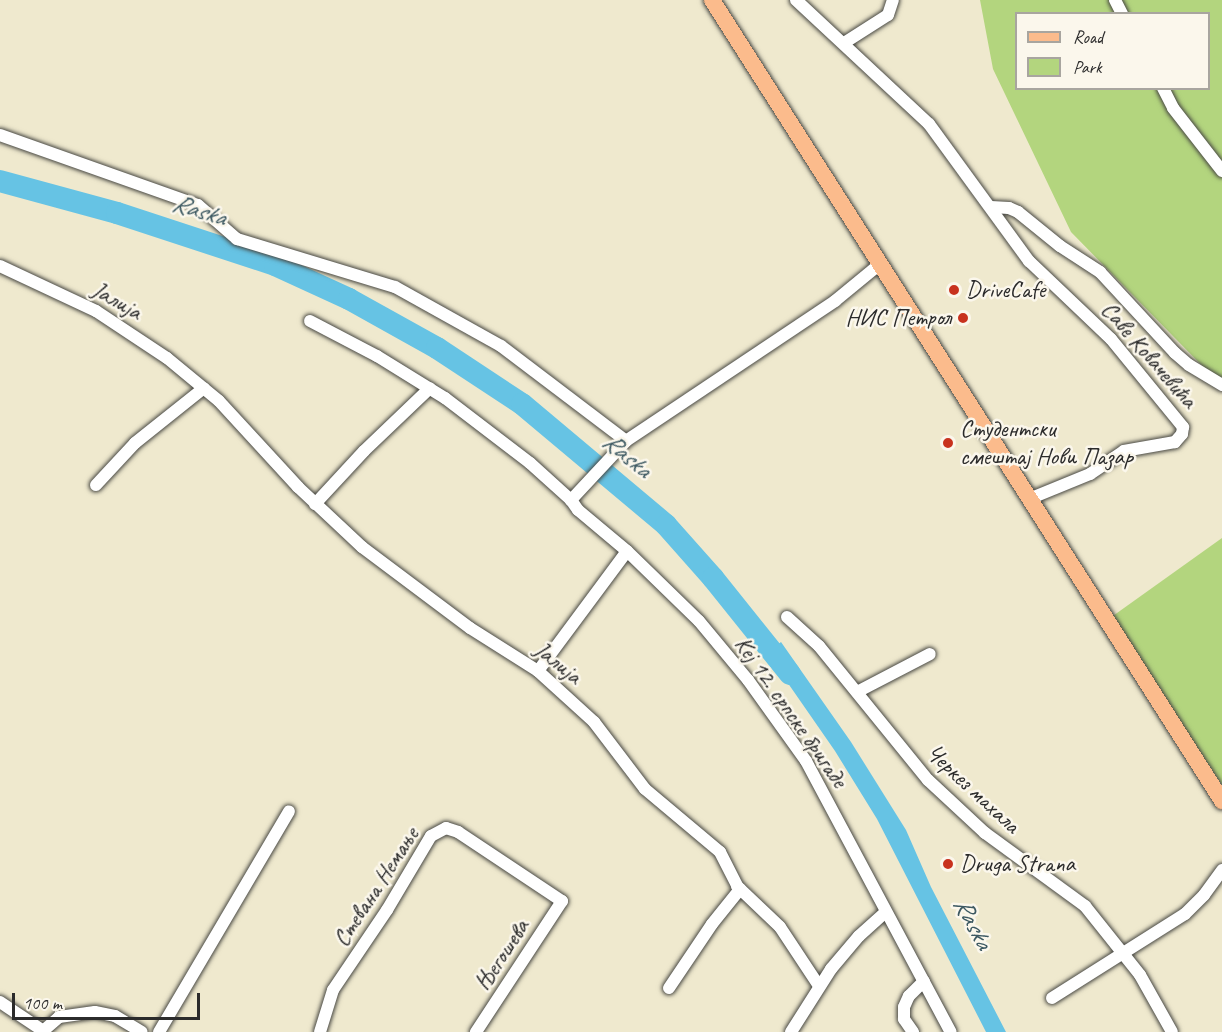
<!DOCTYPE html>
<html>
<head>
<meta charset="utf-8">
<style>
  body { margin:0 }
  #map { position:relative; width:1222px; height:1032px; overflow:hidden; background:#efe9ce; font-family:Caveat,sans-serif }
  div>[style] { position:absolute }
  .green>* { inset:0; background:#b3d57e }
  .water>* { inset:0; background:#66c3e4 }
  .river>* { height:22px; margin:-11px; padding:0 11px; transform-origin:11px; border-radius:11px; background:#66c3e4 }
  .roads { filter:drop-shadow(0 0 2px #484843) drop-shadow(0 0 2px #484843) }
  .minor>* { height:12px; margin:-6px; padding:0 6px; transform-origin:6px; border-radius:6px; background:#fff }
  .major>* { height:16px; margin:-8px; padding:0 8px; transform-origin:8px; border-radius:8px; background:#fbbb8c }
  .dots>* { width:16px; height:16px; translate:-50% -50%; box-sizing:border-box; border:3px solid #fbf7ec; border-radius:50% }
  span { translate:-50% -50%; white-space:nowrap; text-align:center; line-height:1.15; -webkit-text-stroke:5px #fbf7ec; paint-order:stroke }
  .poi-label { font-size:24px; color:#2b2b2b }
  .left { translate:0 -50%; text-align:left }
  .right { translate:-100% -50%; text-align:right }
  .street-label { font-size:24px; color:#2b2b2b }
  .water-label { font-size:26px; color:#3d5962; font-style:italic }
  .legend { position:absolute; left:1015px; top:12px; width:195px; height:78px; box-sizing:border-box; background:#fbf7ec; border:2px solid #a8a59f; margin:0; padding:8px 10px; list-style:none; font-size:18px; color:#2b2b2b }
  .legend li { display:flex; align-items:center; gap:12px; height:30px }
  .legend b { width:30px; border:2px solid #a8a59f }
  .scale { position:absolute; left:12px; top:993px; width:188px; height:27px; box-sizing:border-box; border:3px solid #2b2b2b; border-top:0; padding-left:8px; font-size:18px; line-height:21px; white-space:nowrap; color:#2b2b2b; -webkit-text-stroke:4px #fbf7ec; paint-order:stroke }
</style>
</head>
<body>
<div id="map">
  <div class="green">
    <i style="clip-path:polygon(evenodd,980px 0,1222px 0,1222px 386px,1071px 232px,993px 69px,980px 0,1016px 14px,1208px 14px,1208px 88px,1016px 88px,1016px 14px)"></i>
    <i style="clip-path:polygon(1222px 538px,1222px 785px,1110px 618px)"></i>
  </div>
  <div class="water">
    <i style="clip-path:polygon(781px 642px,851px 742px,906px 830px,931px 887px,1006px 1032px,986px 1032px,877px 819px,835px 751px,767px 653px)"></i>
  </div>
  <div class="river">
    <i style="left:0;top:181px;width:121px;rotate:15.3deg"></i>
    <i style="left:117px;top:213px;width:166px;rotate:18.2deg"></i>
    <i style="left:275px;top:265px;width:81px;rotate:24.7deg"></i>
    <i style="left:349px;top:299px;width:101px;rotate:29.1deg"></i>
    <i style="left:437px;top:348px;width:102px;rotate:33.4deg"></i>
    <i style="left:522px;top:404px;width:188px;rotate:40deg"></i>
    <i style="left:666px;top:525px;width:71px;rotate:48.4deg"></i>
    <i style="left:713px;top:578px;width:123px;rotate:51.3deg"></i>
  </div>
  <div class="roads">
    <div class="minor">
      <i style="left:796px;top:0;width:182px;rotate:43deg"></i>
      <i style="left:929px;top:124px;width:170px;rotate:53.9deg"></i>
      <i style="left:1029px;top:261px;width:113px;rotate:43.6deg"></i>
      <i style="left:1111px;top:339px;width:114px;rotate:50.7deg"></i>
      <i style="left:1183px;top:427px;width:7px;rotate:98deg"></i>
      <i style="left:1182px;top:434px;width:11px;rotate:131deg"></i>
      <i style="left:1175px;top:442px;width:52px;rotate:170deg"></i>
      <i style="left:1124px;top:451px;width:41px;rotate:145.9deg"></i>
      <i style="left:1090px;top:474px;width:66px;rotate:157.7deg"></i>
      <i style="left:1115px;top:0;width:16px;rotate:63deg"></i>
      <i style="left:844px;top:43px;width:52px;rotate:-32.5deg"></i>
      <i style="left:888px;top:15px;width:16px;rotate:-72deg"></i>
      <i style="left:1163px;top:88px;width:22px;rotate:63deg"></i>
      <i style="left:1173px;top:108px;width:80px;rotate:52.1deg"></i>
      <i style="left:0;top:135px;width:210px;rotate:19.5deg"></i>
      <i style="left:198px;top:205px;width:52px;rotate:41.1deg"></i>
      <i style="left:237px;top:239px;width:165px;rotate:16.9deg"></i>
      <i style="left:395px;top:287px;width:121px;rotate:29.1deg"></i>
      <i style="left:501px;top:346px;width:157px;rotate:37.2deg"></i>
      <i style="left:991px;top:207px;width:18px;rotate:3deg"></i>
      <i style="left:1009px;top:208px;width:10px;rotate:24deg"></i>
      <i style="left:1018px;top:212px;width:54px;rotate:39deg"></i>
      <i style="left:1060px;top:246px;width:48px;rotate:33deg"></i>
      <i style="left:1100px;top:272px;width:110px;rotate:47.2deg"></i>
      <i style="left:1175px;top:353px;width:18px;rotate:41deg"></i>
      <i style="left:1189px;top:365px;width:39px;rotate:31deg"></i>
      <i style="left:880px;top:264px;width:58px;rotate:140.6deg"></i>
      <i style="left:835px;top:301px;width:252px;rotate:146.2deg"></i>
      <i style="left:626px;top:441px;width:81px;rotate:133deg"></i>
      <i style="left:571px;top:500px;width:12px;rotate:55deg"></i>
      <i style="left:578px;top:510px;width:64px;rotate:39.9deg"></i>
      <i style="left:627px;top:551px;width:100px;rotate:44.2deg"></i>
      <i style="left:699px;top:621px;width:77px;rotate:50.3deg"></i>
      <i style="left:748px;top:680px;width:100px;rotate:54.4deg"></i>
      <i style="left:806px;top:761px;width:307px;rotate:61.9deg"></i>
      <i style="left:0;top:266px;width:106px;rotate:25.1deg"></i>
      <i style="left:96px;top:311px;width:85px;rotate:33.5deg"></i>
      <i style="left:167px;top:358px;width:67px;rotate:39.6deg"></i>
      <i style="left:219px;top:401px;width:117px;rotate:47.4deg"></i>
      <i style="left:298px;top:487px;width:88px;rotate:43.2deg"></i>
      <i style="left:362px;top:547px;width:135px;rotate:36.9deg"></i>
      <i style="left:470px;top:628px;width:80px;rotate:32.3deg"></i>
      <i style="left:538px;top:671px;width:76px;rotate:42.3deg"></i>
      <i style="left:594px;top:722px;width:84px;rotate:52.7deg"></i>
      <i style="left:645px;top:789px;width:98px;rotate:40deg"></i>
      <i style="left:720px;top:852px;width:38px;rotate:63deg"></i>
      <i style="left:737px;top:886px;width:59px;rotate:43.6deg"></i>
      <i style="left:780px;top:927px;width:71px;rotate:56.5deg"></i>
      <i style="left:310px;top:321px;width:76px;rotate:27.6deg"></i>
      <i style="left:377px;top:356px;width:80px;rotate:31.7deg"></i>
      <i style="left:445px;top:398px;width:107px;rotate:37.4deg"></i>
      <i style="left:530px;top:463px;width:55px;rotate:42.1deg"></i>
      <i style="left:96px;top:485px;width:57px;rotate:-47.1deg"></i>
      <i style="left:135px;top:443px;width:88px;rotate:-38.6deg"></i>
      <i style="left:315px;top:504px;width:72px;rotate:-47.2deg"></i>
      <i style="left:364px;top:451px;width:91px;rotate:-43.7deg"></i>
      <i style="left:787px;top:617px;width:43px;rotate:42.2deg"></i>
      <i style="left:819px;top:646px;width:173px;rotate:50.9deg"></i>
      <i style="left:928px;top:780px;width:78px;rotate:42.9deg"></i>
      <i style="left:985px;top:833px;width:124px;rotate:36.1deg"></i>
      <i style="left:1085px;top:906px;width:88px;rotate:51.4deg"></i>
      <i style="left:1140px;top:975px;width:65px;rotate:60.7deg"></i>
      <i style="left:538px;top:671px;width:149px;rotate:-53.4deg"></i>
      <i style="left:857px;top:692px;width:82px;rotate:-27.5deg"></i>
      <i style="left:669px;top:988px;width:77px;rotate:-56.1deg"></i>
      <i style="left:712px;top:924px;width:45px;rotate:-51.3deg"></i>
      <i style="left:1052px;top:998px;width:157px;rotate:-32.3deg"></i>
      <i style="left:1185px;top:914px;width:27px;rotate:-45deg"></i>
      <i style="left:1204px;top:895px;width:31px;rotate:-54deg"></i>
      <i style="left:0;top:1002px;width:54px;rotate:33.7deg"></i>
      <i style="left:43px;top:1031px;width:21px;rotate:-41deg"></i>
      <i style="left:59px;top:1017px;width:36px;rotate:-8deg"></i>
      <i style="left:95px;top:1012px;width:20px;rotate:11deg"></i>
      <i style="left:115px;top:1016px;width:31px;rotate:31deg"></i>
      <i style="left:159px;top:1032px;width:256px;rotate:-59.5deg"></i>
      <i style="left:320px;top:1032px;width:44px;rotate:-72.8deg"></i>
      <i style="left:333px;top:990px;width:97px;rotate:-56deg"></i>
      <i style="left:387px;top:910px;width:86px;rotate:-59.3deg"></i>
      <i style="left:431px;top:836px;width:17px;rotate:-28deg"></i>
      <i style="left:446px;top:828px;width:13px;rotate:18deg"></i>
      <i style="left:458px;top:832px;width:125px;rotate:33.6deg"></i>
      <i style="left:562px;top:901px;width:157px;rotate:123.3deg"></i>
      <i style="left:791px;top:1032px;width:75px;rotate:-57.6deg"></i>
      <i style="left:831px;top:969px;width:43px;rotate:-49.7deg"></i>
      <i style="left:859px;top:936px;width:36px;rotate:-42deg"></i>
      <i style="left:913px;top:1032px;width:16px;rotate:-125deg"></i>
      <i style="left:904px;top:1019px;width:12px;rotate:-90deg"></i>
      <i style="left:904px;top:1007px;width:12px;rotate:-66deg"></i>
      <i style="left:909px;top:996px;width:21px;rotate:-45deg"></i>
    </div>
    <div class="major">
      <i style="left:712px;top:0;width:950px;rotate:57.51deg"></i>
    </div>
  </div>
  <div class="dots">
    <i style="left:954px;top:290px;background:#c8321e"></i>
    <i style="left:963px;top:318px;background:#c8321e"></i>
    <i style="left:948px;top:443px;background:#c8321e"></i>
    <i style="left:948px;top:864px;background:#c8321e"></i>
  </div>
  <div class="poi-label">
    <span class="left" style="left:966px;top:290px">DriveCafe</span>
    <span class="right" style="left:951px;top:318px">НИС Петрол</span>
    <span class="left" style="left:960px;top:443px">Студентски<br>смештај Нови Пазар</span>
    <span class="left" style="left:960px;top:864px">Druga Strana</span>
  </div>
  <div class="street-label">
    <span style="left:117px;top:301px;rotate:30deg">Јалија</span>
    <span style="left:1149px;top:355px;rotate:49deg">Саве Ковачевића</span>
    <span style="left:558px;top:663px;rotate:39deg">Јалија</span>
    <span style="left:791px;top:712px;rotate:55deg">Кеј 12. српске бригаде</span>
    <span style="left:973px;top:789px;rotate:43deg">Черкез махала</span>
    <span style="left:376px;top:887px;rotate:-57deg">Стевана Немање</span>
    <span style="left:502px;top:955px;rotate:-57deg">Његошева</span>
  </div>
  <div class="water-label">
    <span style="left:199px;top:210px;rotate:17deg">Raska</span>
    <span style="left:627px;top:455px;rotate:40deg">Raska</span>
    <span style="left:973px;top:923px;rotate:62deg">Raska</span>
  </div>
  <ul class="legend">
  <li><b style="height:8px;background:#fbbb8c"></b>Road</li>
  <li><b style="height:16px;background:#b3d57e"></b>Park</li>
  </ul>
  <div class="scale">100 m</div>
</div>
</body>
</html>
